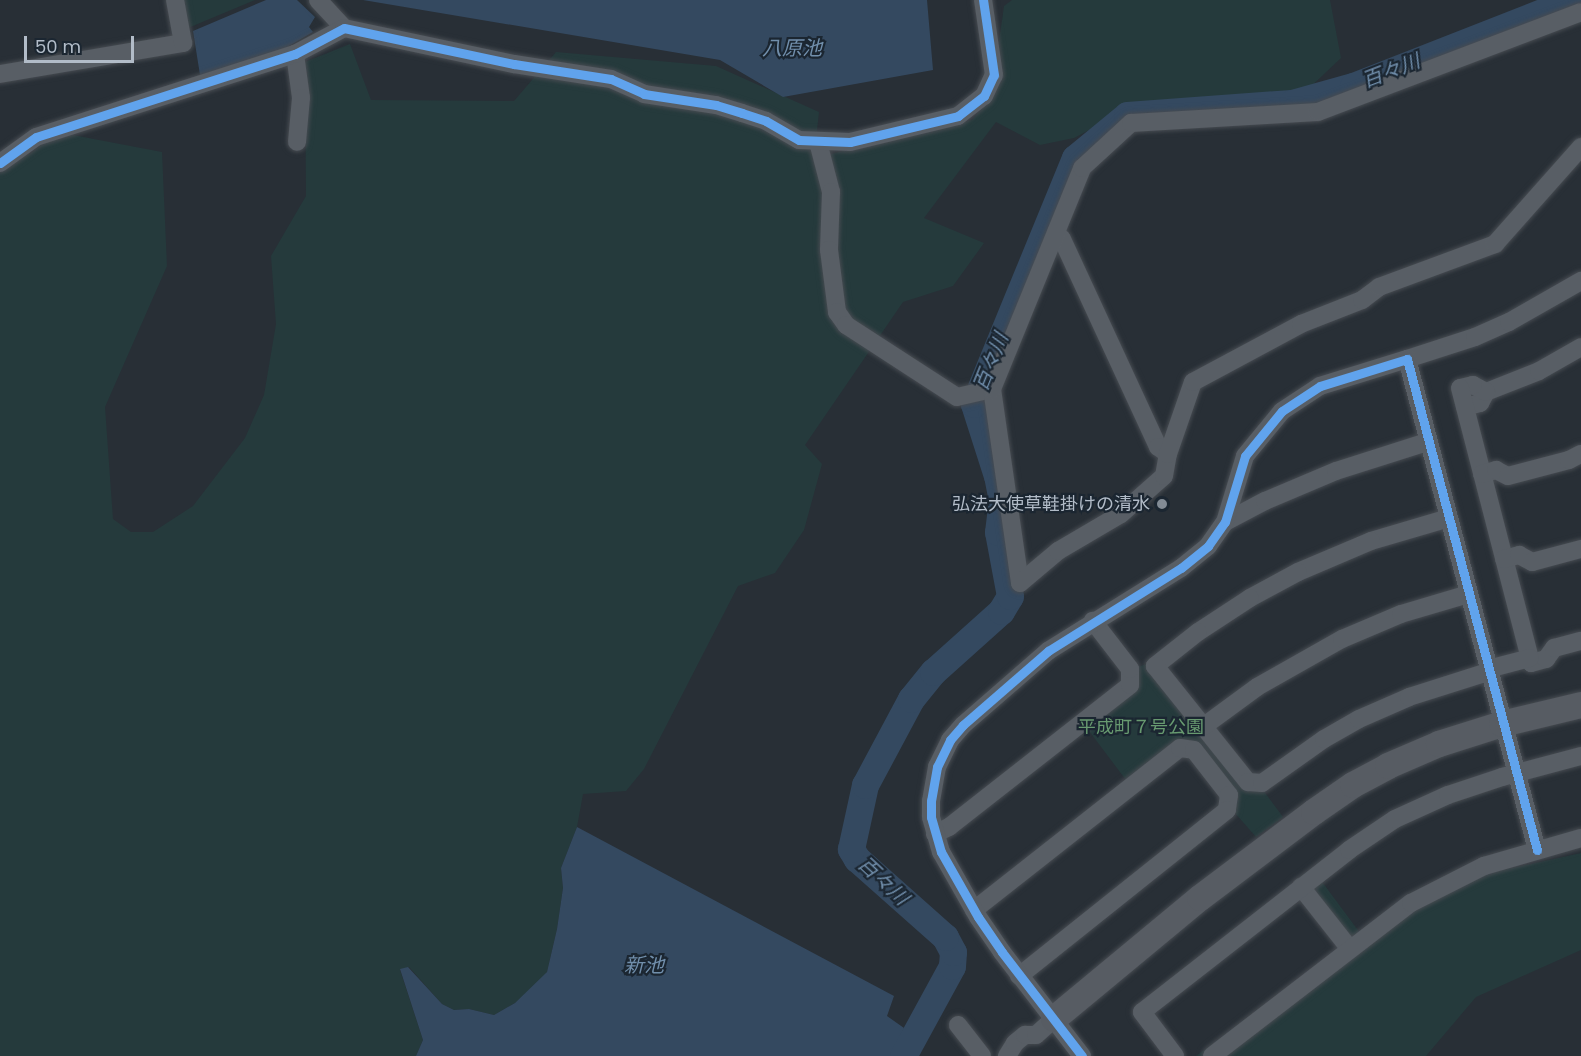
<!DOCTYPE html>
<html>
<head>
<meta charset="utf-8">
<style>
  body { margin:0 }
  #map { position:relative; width:1581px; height:1056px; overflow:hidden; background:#282f36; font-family:Poppins,"Noto Sans JP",sans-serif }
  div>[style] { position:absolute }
  .green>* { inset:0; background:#253a3c }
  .water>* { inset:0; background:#344960 }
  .river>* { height:27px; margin:-13.5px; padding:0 13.5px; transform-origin:13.5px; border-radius:13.5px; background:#344960 }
  .roads { filter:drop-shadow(0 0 2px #464b51) drop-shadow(0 0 2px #464b51) }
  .street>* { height:18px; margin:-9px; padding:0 9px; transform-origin:9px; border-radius:9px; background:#585e65 }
  .secondary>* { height:26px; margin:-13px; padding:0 13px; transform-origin:13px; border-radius:13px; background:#575c63 }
  .cycleway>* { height:9px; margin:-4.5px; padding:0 4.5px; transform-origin:4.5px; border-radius:4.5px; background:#60a3ed }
  .dots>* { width:16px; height:16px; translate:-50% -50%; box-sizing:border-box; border:3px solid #1b2631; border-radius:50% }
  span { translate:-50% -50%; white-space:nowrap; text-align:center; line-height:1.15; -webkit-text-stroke:4.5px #1b2631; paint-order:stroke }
  .poi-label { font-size:18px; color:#b2bcc8 }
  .right { translate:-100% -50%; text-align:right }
  .park-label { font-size:18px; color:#689a70 }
  .water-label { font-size:20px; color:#718fac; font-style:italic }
  .scale { position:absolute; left:24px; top:36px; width:110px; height:27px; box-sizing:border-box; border:3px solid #b2bcc8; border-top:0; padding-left:8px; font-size:18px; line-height:21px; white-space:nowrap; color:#b2bcc8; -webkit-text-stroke:4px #1b2631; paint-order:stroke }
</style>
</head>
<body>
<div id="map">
  <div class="green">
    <i style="clip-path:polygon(183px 0,255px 0,188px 28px)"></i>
    <i style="clip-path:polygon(1012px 0,1330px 0,1341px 58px,1304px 93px,1260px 115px,1129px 109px,1074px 138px,1040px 145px,996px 122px,924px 218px,984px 243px,953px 286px,903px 302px,805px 445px,822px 464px,804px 530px,775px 573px,738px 586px,644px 769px,626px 791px,583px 794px,577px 827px,561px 868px,563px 888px,557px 929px,547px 972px,538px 983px,515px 1003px,494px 1015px,469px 1009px,454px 1010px,442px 1004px,409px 967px,400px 970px,423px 1040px,416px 1056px,0 1056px,0 158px,30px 154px,57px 132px,162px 152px,167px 266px,105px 407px,113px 519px,131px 532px,153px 532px,193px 506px,245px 438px,264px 395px,276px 324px,271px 256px,306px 196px,305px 62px,350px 44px,371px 100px,514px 101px,556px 52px,716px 66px,819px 112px,814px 158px,972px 120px,991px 98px,1004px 6px)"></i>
    <i style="clip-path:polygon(1146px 664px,1245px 788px,1263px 790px,1283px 817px,1256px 837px,1235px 813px,1237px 793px,1196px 742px,1126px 780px,1086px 727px,1138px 667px)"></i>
    <i style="clip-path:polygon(1581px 853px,1581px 950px,1476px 997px,1426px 1056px,1196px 1056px,1350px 940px,1308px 888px,1320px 879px,1360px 933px,1420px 888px)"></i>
  </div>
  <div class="water">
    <i style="clip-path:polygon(266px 0,297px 0,315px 17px,309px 27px,313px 32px,282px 50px,200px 75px,193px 31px)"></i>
    <i style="clip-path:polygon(363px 0,927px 0,933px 70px,783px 97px,720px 60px)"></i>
    <i style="clip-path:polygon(577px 827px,894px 996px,887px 1016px,904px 1028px,891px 1056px,416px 1056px,423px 1040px,400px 969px,408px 967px,442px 1004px,454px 1010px,469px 1009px,494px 1015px,515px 1003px,547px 972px,557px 929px,563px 888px,561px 868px)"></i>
  </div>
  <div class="river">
    <i style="left:903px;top:1056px;width:102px;rotate:-61.4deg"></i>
    <i style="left:952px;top:966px;width:14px;rotate:-86deg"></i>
    <i style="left:953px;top:952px;width:17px;rotate:-118deg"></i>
    <i style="left:945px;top:937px;width:118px;rotate:-138.4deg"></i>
    <i style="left:857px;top:859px;width:12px;rotate:-121deg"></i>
    <i style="left:851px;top:849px;width:66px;rotate:-77.7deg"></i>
    <i style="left:865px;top:785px;width:98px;rotate:-61.9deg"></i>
    <i style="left:911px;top:699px;width:35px;rotate:-51deg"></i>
    <i style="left:933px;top:672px;width:91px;rotate:-41.9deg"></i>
    <i style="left:1001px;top:611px;width:17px;rotate:-59deg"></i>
    <i style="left:1010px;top:596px;width:65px;rotate:-100.6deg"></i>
    <i style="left:998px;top:532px;width:31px;rotate:-83deg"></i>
    <i style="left:1002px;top:501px;width:25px;rotate:-101deg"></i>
    <i style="left:997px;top:476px;width:76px;rotate:-107.7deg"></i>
    <i style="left:974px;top:404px;width:266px;rotate:-67.7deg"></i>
    <i style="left:1075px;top:158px;width:67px;rotate:-39.6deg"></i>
    <i style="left:1127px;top:115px;width:165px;rotate:-4.2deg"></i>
    <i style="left:1292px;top:103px;width:63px;rotate:-15.6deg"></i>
    <i style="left:1353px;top:86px;width:236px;rotate:-21.4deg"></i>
  </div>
  <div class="roads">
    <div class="street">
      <i style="left:318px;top:0;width:38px;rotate:47deg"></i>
      <i style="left:295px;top:54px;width:44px;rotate:82.2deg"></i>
      <i style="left:301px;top:98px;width:44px;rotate:95.2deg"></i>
      <i style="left:0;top:74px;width:186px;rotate:-9.6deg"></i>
      <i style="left:183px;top:43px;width:44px;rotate:-100.5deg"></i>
      <i style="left:818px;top:142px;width:52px;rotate:75.4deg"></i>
      <i style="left:831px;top:192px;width:58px;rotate:92deg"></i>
      <i style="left:829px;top:250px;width:63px;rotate:82.6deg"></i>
      <i style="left:837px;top:312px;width:16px;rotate:55deg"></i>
      <i style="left:846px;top:325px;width:132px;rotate:33deg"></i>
      <i style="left:957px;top:397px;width:36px;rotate:-13deg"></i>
      <i style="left:0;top:163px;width:44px;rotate:-35.8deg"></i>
      <i style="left:36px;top:137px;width:272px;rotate:-17.8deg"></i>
      <i style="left:295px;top:54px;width:55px;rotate:-28deg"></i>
      <i style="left:344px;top:28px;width:174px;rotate:12deg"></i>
      <i style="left:514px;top:64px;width:98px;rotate:8.8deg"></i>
      <i style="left:611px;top:79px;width:36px;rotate:24deg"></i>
      <i style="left:644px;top:94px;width:73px;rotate:8.7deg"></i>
      <i style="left:716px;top:105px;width:27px;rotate:17deg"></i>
      <i style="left:742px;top:113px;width:25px;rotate:18deg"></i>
      <i style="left:766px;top:121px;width:38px;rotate:30deg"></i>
      <i style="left:799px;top:140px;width:51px;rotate:2.2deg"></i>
      <i style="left:850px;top:142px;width:111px;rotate:-13.5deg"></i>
      <i style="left:958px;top:116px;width:33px;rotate:-38deg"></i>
      <i style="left:984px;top:96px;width:23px;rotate:-65deg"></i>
      <i style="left:994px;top:75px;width:76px;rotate:-98.3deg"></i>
      <i style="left:1056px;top:233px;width:8px;rotate:45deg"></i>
      <i style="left:1062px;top:239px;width:229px;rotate:65.2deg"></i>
      <i style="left:1158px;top:447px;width:12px;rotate:35deg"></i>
      <i style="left:1407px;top:359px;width:71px;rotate:-17.9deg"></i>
      <i style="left:1475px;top:337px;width:37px;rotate:-24deg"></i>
      <i style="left:1509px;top:322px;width:83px;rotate:-29.7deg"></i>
      <i style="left:1486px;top:392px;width:57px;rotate:-21.6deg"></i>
      <i style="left:1539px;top:371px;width:48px;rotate:-29.7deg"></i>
      <i style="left:1465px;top:407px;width:16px;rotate:-15deg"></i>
      <i style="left:1480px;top:403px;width:13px;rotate:-61deg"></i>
      <i style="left:1486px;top:392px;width:15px;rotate:-152deg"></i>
      <i style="left:1473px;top:385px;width:13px;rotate:167deg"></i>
      <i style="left:1460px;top:388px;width:284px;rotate:75.5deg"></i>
      <i style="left:1531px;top:663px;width:16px;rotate:-15deg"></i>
      <i style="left:1546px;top:659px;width:14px;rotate:-54deg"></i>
      <i style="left:1554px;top:648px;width:28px;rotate:-15deg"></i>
      <i style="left:1482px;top:474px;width:15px;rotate:-16deg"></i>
      <i style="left:1496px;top:470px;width:13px;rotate:27deg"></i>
      <i style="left:1508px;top:476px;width:63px;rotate:-14.7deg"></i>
      <i style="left:1569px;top:460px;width:13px;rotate:-27deg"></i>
      <i style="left:1449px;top:518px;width:81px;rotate:163.6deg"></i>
      <i style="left:1371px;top:541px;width:79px;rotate:157deg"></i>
      <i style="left:1298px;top:572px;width:55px;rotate:151.6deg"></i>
      <i style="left:1250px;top:598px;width:62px;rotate:146.8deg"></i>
      <i style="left:1198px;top:632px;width:55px;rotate:141.7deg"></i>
      <i style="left:1155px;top:666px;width:149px;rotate:51.3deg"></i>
      <i style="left:1248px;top:782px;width:14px;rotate:4deg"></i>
      <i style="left:1262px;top:783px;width:76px;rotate:-35.4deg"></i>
      <i style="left:1324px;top:739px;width:40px;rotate:-29.7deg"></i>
      <i style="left:1359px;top:719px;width:55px;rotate:-23.7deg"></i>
      <i style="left:1409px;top:697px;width:83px;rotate:-17.6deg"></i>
      <i style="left:1225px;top:522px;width:45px;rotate:-27.7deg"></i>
      <i style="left:1265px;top:501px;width:77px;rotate:-22.9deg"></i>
      <i style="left:1336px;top:471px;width:96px;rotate:-17.7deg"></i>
      <i style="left:1504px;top:559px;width:16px;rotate:-15deg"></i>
      <i style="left:1519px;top:555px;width:15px;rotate:28deg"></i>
      <i style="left:1532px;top:562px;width:51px;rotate:-14.9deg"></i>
      <i style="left:1020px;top:583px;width:196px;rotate:-98.2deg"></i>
      <i style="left:992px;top:389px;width:239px;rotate:-67.8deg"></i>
      <i style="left:1082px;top:168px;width:67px;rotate:-42.6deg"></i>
      <i style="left:1131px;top:123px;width:187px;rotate:-3.4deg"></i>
      <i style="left:1318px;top:112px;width:281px;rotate:-20.8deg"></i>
      <i style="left:1020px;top:583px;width:50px;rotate:-40.1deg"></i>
      <i style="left:1058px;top:551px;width:73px;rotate:-30.4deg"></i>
      <i style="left:1121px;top:514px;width:57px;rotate:-41.5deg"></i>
      <i style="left:1164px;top:476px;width:22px;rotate:-80deg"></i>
      <i style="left:1168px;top:454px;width:76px;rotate:-70.9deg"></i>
      <i style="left:1193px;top:382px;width:123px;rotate:-28.2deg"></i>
      <i style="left:1301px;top:324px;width:66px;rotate:-21.5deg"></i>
      <i style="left:1362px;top:300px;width:21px;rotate:-37deg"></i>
      <i style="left:1379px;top:287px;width:124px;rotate:-20.3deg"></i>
      <i style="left:1495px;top:244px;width:130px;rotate:-48.4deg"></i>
      <i style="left:1488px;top:669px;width:43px;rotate:-14.7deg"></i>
      <i style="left:1204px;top:726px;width:66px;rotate:-36.3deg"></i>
      <i style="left:1257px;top:687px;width:98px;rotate:-29.5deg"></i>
      <i style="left:1342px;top:639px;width:64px;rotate:-23deg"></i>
      <i style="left:1401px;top:614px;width:70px;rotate:-16.6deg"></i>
      <i style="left:935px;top:834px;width:16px;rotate:-27deg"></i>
      <i style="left:949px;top:827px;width:230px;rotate:-38.1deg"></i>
      <i style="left:1130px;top:685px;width:16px;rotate:-90deg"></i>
      <i style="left:1130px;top:669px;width:61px;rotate:-127.6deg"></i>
      <i style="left:1301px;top:887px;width:79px;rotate:51.7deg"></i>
      <i style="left:974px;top:910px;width:262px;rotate:-38.2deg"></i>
      <i style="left:1180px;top:748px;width:14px;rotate:8deg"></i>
      <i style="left:1194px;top:750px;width:57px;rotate:52.1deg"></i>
      <i style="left:1229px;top:795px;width:15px;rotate:98deg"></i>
      <i style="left:1227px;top:810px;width:266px;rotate:141.4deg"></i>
      <i style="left:958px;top:1025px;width:39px;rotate:52deg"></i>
      <i style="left:1007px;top:1056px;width:15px;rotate:-58deg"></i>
      <i style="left:1015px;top:1043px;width:13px;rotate:-39deg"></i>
      <i style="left:1025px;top:1035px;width:11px"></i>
      <i style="left:1036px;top:1035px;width:24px;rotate:-42deg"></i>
      <i style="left:1082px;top:1056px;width:131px;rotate:-127.6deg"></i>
      <i style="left:1002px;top:952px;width:42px;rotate:-124.4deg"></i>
      <i style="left:978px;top:917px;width:75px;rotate:-119.6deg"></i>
      <i style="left:941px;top:852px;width:36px;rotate:-106deg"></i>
      <i style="left:931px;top:817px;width:16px;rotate:-90deg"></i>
      <i style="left:931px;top:801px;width:35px;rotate:-80deg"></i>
      <i style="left:937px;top:767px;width:30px;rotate:-64deg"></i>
      <i style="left:950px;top:740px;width:20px;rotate:-49deg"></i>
      <i style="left:963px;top:725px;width:113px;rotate:-41deg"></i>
      <i style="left:1048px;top:651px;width:157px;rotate:-32deg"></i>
      <i style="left:1181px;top:568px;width:35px;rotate:-39deg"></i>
      <i style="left:1208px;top:546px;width:29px;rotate:-55deg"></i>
      <i style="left:1225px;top:522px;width:69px;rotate:-73.1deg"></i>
      <i style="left:1245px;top:456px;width:58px;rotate:-50.6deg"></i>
      <i style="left:1282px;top:411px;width:45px;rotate:-33.3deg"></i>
      <i style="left:1320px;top:386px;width:91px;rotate:-17.2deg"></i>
      <i style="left:1407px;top:359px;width:508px;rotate:75.17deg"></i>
      <i style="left:1175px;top:1056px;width:55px;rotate:-126.9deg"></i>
      <i style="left:1142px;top:1012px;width:263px;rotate:-38deg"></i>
      <i style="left:1349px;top:850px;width:55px;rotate:-34deg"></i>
      <i style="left:1395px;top:819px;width:58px;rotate:-24.4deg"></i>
      <i style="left:1448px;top:795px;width:57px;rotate:-18.4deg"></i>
      <i style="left:1502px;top:777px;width:82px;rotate:-14.9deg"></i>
      <i style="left:1212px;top:1056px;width:251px;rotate:-37.6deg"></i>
      <i style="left:1411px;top:903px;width:82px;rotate:-26.9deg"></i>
      <i style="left:1484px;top:866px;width:101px;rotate:-16.1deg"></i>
    </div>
    <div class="secondary">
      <i style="left:1054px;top:1019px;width:190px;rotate:-39.7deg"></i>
      <i style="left:1200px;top:898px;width:143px;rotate:-37deg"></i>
      <i style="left:1314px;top:812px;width:47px;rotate:-34.7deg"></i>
      <i style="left:1353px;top:785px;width:40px;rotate:-28deg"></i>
      <i style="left:1388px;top:766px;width:56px;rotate:-23.3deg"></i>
      <i style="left:1439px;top:744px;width:66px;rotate:-17.6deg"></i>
      <i style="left:1502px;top:724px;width:81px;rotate:-13.5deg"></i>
    </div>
  </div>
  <div class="cycleway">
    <i style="left:0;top:163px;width:44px;rotate:-35.8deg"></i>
    <i style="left:36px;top:137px;width:272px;rotate:-17.8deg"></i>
    <i style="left:295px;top:54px;width:55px;rotate:-28deg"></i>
    <i style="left:344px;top:28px;width:174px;rotate:12deg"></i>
    <i style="left:514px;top:64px;width:98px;rotate:8.8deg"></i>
    <i style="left:611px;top:79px;width:36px;rotate:24deg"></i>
    <i style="left:644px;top:94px;width:73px;rotate:8.7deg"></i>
    <i style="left:716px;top:105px;width:27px;rotate:17deg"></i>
    <i style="left:742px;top:113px;width:25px;rotate:18deg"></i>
    <i style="left:766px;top:121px;width:38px;rotate:30deg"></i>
    <i style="left:799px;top:140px;width:51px;rotate:2.2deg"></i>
    <i style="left:850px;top:142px;width:111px;rotate:-13.5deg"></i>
    <i style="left:958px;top:116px;width:33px;rotate:-38deg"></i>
    <i style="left:984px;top:96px;width:23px;rotate:-65deg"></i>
    <i style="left:994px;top:75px;width:76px;rotate:-98.3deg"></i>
    <i style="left:1082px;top:1056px;width:131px;rotate:-127.6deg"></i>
    <i style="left:1002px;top:952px;width:42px;rotate:-124.4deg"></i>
    <i style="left:978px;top:917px;width:75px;rotate:-119.6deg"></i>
    <i style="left:941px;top:852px;width:36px;rotate:-106deg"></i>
    <i style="left:931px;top:817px;width:16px;rotate:-90deg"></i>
    <i style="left:931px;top:801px;width:35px;rotate:-80deg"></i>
    <i style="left:937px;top:767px;width:30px;rotate:-64deg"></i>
    <i style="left:950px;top:740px;width:20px;rotate:-49deg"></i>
    <i style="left:963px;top:725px;width:113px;rotate:-41deg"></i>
    <i style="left:1048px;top:651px;width:157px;rotate:-32deg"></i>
    <i style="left:1181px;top:568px;width:35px;rotate:-39deg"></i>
    <i style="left:1208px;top:546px;width:29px;rotate:-55deg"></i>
    <i style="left:1225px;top:522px;width:69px;rotate:-73.1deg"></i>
    <i style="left:1245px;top:456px;width:58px;rotate:-50.6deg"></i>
    <i style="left:1282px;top:411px;width:45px;rotate:-33.3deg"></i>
    <i style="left:1320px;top:386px;width:91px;rotate:-17.2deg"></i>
    <i style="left:1407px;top:359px;width:508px;rotate:75.17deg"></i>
  </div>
  <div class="dots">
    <i style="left:1162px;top:504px;background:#828b95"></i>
  </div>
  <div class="poi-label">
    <span class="right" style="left:1150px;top:504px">弘法大使草鞋掛けの清水</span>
  </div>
  <div class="park-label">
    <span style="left:1141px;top:727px">平成町７号公園</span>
  </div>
  <div class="water-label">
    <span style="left:792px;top:48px">八原池</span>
    <span style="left:1391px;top:71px;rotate:-21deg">百々川</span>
    <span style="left:991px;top:362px;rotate:-68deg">百々川</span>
    <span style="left:883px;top:881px;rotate:43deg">百々川</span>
    <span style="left:644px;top:965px">新池</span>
  </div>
  <div class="scale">50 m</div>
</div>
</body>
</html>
